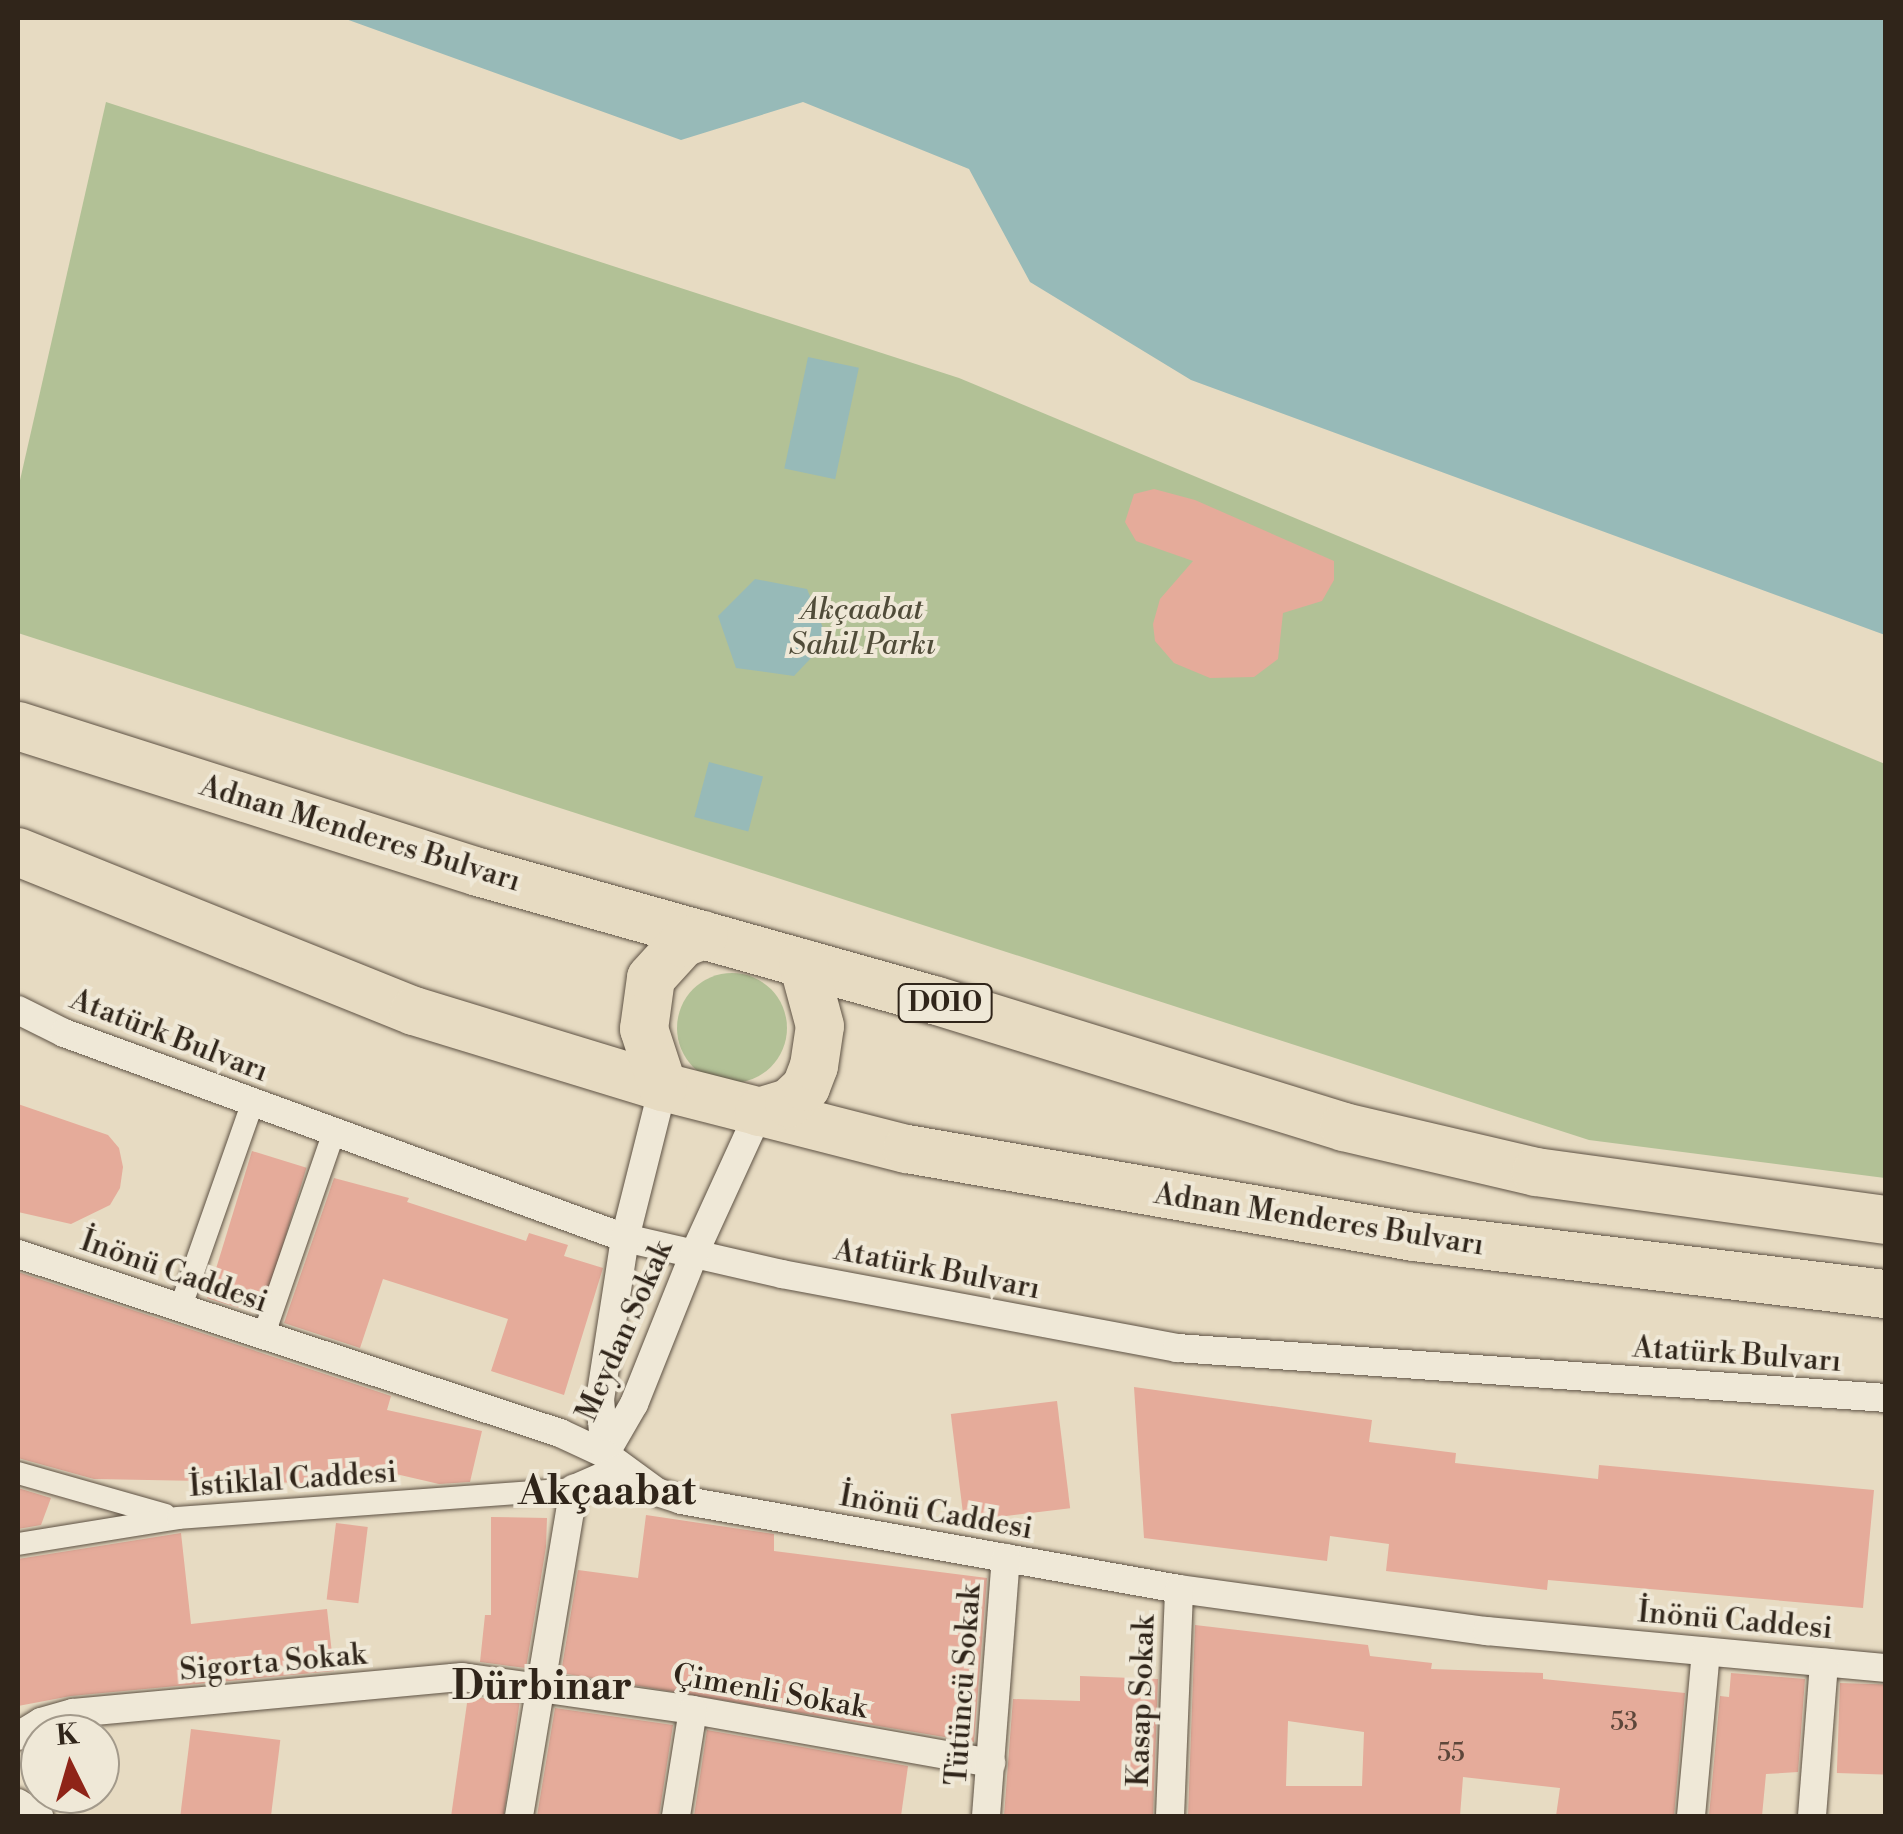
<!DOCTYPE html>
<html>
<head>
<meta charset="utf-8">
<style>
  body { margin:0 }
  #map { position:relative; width:1903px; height:1834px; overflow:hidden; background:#e7dbc2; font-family:"Libre Bodoni",serif }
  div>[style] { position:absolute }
  .green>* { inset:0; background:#b2c196 }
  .round { border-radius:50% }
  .water>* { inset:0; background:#97bab8; transform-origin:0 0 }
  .building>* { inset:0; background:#e5ab9a; transform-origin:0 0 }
  .roads { filter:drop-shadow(0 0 2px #5e5244) drop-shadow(0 0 2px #5e5244) }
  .pedestrian>* { height:22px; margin:-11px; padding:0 11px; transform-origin:11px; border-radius:11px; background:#efe8d7 }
  .minor>* { height:28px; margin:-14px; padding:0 14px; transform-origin:14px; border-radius:14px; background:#efe8d7 }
  .trunk>* { height:48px; margin:-24px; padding:0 24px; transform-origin:24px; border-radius:24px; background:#e7dbc2 }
  span { translate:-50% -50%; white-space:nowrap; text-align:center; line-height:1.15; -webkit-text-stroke:8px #efe8d7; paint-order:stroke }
  .number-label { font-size:25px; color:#5d463a }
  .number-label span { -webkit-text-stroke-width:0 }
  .shield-label span { padding:2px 8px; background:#efe8d7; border:2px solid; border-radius:8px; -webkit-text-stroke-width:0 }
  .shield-label { font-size:28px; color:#30251a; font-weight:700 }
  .park-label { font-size:30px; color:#504c39; font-style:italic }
  .street-label { font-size:30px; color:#30251a }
  .district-label { font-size:40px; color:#30251a; font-weight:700 }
  .frame { position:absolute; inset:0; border:20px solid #30251a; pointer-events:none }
  .north { position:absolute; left:20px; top:1714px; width:100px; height:100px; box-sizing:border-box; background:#efe8d7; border:2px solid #a39a8b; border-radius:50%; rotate:355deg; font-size:28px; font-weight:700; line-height:40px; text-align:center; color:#30251a }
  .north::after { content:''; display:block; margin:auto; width:35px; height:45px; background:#8f2418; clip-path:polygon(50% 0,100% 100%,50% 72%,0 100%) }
</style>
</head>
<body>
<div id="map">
  <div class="green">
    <i style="clip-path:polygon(106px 102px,959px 378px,1885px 764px,1885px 1178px,1589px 1140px,18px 633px,18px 489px)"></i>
    <i class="round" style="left:677px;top:973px;width:110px;height:110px"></i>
  </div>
  <div class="water">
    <i style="clip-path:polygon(343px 18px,1885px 18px,1885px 635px,1191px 380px,1030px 282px,969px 169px,803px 102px,681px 140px)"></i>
    <i style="left:808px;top:357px;width:52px;height:114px;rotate:12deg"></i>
    <i style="clip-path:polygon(755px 579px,807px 589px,828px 640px,794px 676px,736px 668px,718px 616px)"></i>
    <i style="left:709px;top:762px;width:56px;height:57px;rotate:15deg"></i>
  </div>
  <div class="building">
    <i style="clip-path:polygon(1154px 489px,1195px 500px,1334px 561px,1334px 580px,1322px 601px,1283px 613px,1278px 659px,1254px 677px,1210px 678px,1174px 663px,1155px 641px,1153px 624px,1160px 599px,1193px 561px,1136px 541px,1125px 522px,1134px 494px)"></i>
    <i style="clip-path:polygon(18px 1104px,108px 1135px,119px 1148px,123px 1167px,120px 1188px,110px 1205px,71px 1224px,18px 1212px)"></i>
    <i style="left:252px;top:1151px;width:57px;height:154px;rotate:17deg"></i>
    <i style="clip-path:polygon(334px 1178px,409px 1198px,407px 1202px,526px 1241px,529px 1233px,568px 1245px,564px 1256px,603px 1268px,564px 1395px,491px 1371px,508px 1319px,383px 1279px,360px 1348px,284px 1323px)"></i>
    <i style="clip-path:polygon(18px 1272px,391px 1396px,387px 1410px,482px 1431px,470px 1482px,439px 1484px,370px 1468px,365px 1484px,94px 1479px,18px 1458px)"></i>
    <i style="clip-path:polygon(1134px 1387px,1372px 1420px,1369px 1442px,1456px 1453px,1455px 1463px,1598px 1479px,1599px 1465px,1874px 1490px,1863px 1608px,1548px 1580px,1547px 1590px,1386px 1571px,1389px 1544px,1330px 1536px,1327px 1561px,1144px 1538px)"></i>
    <i style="left:1057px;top:1401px;width:108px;height:107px;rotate:83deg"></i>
    <i style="clip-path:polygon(18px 1488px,51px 1498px,41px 1525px,18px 1529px)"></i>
    <i style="clip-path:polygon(646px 1515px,774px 1534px,774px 1551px,987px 1578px,974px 1742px,561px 1673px,578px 1570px,638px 1578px)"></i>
    <i style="clip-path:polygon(491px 1517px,547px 1518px,546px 1547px,526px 1668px,480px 1662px,485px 1615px,491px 1615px)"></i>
    <i style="left:336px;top:1523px;width:32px;height:77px;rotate:7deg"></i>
    <i style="clip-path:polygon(181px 1533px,191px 1624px,327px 1609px,334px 1671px,71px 1696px,18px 1706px,18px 1559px)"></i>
    <i style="clip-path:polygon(evenodd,1195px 1625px,1368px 1645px,1370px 1656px,1432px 1663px,1431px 1669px,1543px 1673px,1543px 1679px,1685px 1693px,1674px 1816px,1556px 1816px,1560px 1788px,1463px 1777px,1460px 1816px,1188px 1816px,1195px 1625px,1288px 1721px,1364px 1732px,1362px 1786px,1286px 1786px,1288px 1721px)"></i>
    <i style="clip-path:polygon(1731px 1673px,1805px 1679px,1798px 1772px,1766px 1774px,1762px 1816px,1709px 1816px,1720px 1696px,1729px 1697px)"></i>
    <i style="clip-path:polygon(1080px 1676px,1158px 1679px,1153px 1816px,1004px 1816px,1013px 1699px,1080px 1701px)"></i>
    <i style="left:1840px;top:1683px;width:46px;height:90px;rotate:2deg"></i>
    <i style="left:468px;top:1696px;width:52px;height:122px;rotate:8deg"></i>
    <i style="clip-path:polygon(555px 1708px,673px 1725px,659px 1816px,537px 1816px)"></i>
    <i style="left:191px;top:1729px;width:90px;height:88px;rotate:7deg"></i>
    <i style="clip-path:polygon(707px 1730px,908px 1766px,901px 1816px,694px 1816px)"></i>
  </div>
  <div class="roads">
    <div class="pedestrian">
      <i style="left:181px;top:1306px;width:216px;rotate:-70.6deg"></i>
      <i style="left:263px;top:1337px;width:217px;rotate:-70.9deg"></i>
      <i style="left:18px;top:1473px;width:153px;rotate:15.9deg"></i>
      <i style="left:18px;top:1544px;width:162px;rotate:-9.2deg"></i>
      <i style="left:178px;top:1518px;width:397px;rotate:-4.2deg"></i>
    </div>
    <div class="minor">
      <i style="left:18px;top:1010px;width:51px;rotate:26.6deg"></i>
      <i style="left:64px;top:1033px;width:597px;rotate:20.07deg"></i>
      <i style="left:625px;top:1238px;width:161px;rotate:12.9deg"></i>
      <i style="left:782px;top:1274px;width:402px;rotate:10.6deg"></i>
      <i style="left:1177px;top:1348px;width:711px;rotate:4.03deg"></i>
      <i style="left:663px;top:1087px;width:156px;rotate:104.1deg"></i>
      <i style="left:625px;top:1238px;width:163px;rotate:98.8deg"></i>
      <i style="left:600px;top:1399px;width:55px;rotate:84.8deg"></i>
      <i style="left:605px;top:1454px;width:58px;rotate:-59.9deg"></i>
      <i style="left:634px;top:1404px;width:162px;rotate:-68.2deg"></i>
      <i style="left:694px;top:1254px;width:156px;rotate:-65.4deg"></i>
      <i style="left:18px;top:1254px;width:571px;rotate:18.28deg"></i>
      <i style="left:560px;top:1433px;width:50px;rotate:25deg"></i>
      <i style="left:605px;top:1454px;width:64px;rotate:36.2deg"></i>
      <i style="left:657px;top:1492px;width:25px;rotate:18deg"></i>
      <i style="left:681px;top:1500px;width:506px;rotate:10.13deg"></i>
      <i style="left:1179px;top:1589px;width:311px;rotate:7.8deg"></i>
      <i style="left:1487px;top:1631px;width:401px;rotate:5.3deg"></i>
      <i style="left:18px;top:1736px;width:27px;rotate:-31deg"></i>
      <i style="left:41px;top:1722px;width:33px;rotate:-16deg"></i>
      <i style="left:73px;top:1713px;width:391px;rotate:-5.3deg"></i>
      <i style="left:462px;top:1677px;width:233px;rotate:8.1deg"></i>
      <i style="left:693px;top:1710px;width:303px;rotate:10.1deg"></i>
      <i style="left:18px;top:1803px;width:25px;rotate:32deg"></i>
      <i style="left:519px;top:1816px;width:332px;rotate:-80.5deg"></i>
      <i style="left:574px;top:1489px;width:52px;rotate:-23.6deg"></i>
      <i style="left:676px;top:1816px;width:107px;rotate:-80.9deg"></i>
      <i style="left:986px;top:1816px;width:259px;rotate:-85.6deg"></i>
      <i style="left:1170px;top:1816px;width:227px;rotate:-87.7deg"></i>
      <i style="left:1691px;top:1816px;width:165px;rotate:-84.8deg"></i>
      <i style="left:1812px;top:1816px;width:154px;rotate:-85.5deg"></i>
    </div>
    <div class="trunk">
      <i style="left:18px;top:726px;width:483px;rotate:17.6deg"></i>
      <i style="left:478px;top:872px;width:474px;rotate:15.7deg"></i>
      <i style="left:934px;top:1000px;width:429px;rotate:17.2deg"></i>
      <i style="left:1344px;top:1127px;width:197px;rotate:13.2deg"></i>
      <i style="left:1536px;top:1172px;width:353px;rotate:7.8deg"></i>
      <i style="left:18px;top:852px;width:427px;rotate:21.9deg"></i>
      <i style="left:414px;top:1011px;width:260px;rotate:17deg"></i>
      <i style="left:663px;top:1087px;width:252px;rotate:14.3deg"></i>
      <i style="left:907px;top:1149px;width:515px;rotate:9.85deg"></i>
      <i style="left:1414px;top:1237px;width:475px;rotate:6.9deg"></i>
      <i style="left:663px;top:1087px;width:61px;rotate:-108.1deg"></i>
      <i style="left:644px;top:1029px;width:51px;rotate:-82.2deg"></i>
      <i style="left:651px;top:978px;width:47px;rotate:-47.6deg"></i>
      <i style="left:683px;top:943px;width:22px;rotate:-21deg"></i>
      <i style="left:759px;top:1112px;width:31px;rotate:-17deg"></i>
      <i style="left:789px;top:1103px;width:23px;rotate:-43deg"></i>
      <i style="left:806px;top:1087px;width:22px;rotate:-69deg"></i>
      <i style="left:814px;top:1066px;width:40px;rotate:-81.5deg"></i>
      <i style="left:820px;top:1026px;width:65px;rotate:-105.1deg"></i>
    </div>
  </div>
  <div class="number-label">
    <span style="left:1624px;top:1723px">53</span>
    <span style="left:1451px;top:1754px">55</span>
  </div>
  <div class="shield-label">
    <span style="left:945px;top:1003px">D010</span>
  </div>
  <div class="park-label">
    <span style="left:862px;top:627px">Akçaabat<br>Sahil Parkı</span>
  </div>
  <div class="street-label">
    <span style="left:360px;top:834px;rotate:17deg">Adnan Menderes Bulvarı</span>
    <span style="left:169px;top:1036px;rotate:21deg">Atatürk Bulvarı</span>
    <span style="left:1319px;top:1220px;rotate:9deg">Adnan Menderes Bulvarı</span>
    <span style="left:937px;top:1270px;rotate:11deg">Atatürk Bulvarı</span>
    <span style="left:174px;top:1272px;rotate:19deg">İnönü Caddesi</span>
    <span style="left:625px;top:1331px;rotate:-66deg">Meydan Sokak</span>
    <span style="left:1737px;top:1355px;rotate:4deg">Atatürk Bulvarı</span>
    <span style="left:293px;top:1480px;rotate:-4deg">İstiklal Caddesi</span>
    <span style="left:936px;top:1513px;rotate:10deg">İnönü Caddesi</span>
    <span style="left:1735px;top:1621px;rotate:5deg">İnönü Caddesi</span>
    <span style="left:273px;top:1663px;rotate:-5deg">Sigorta Sokak</span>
    <span style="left:964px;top:1685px;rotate:-86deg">Tütüncü Sokak</span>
    <span style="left:770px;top:1692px;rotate:10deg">Çimenli Sokak</span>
    <span style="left:1142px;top:1701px;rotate:-88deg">Kasap Sokak</span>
  </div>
  <div class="district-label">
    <span style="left:607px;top:1492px">Akçaabat</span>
    <span style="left:542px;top:1687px">Dürbinar</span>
  </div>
  <div class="frame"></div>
  <div class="north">K</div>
</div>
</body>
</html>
